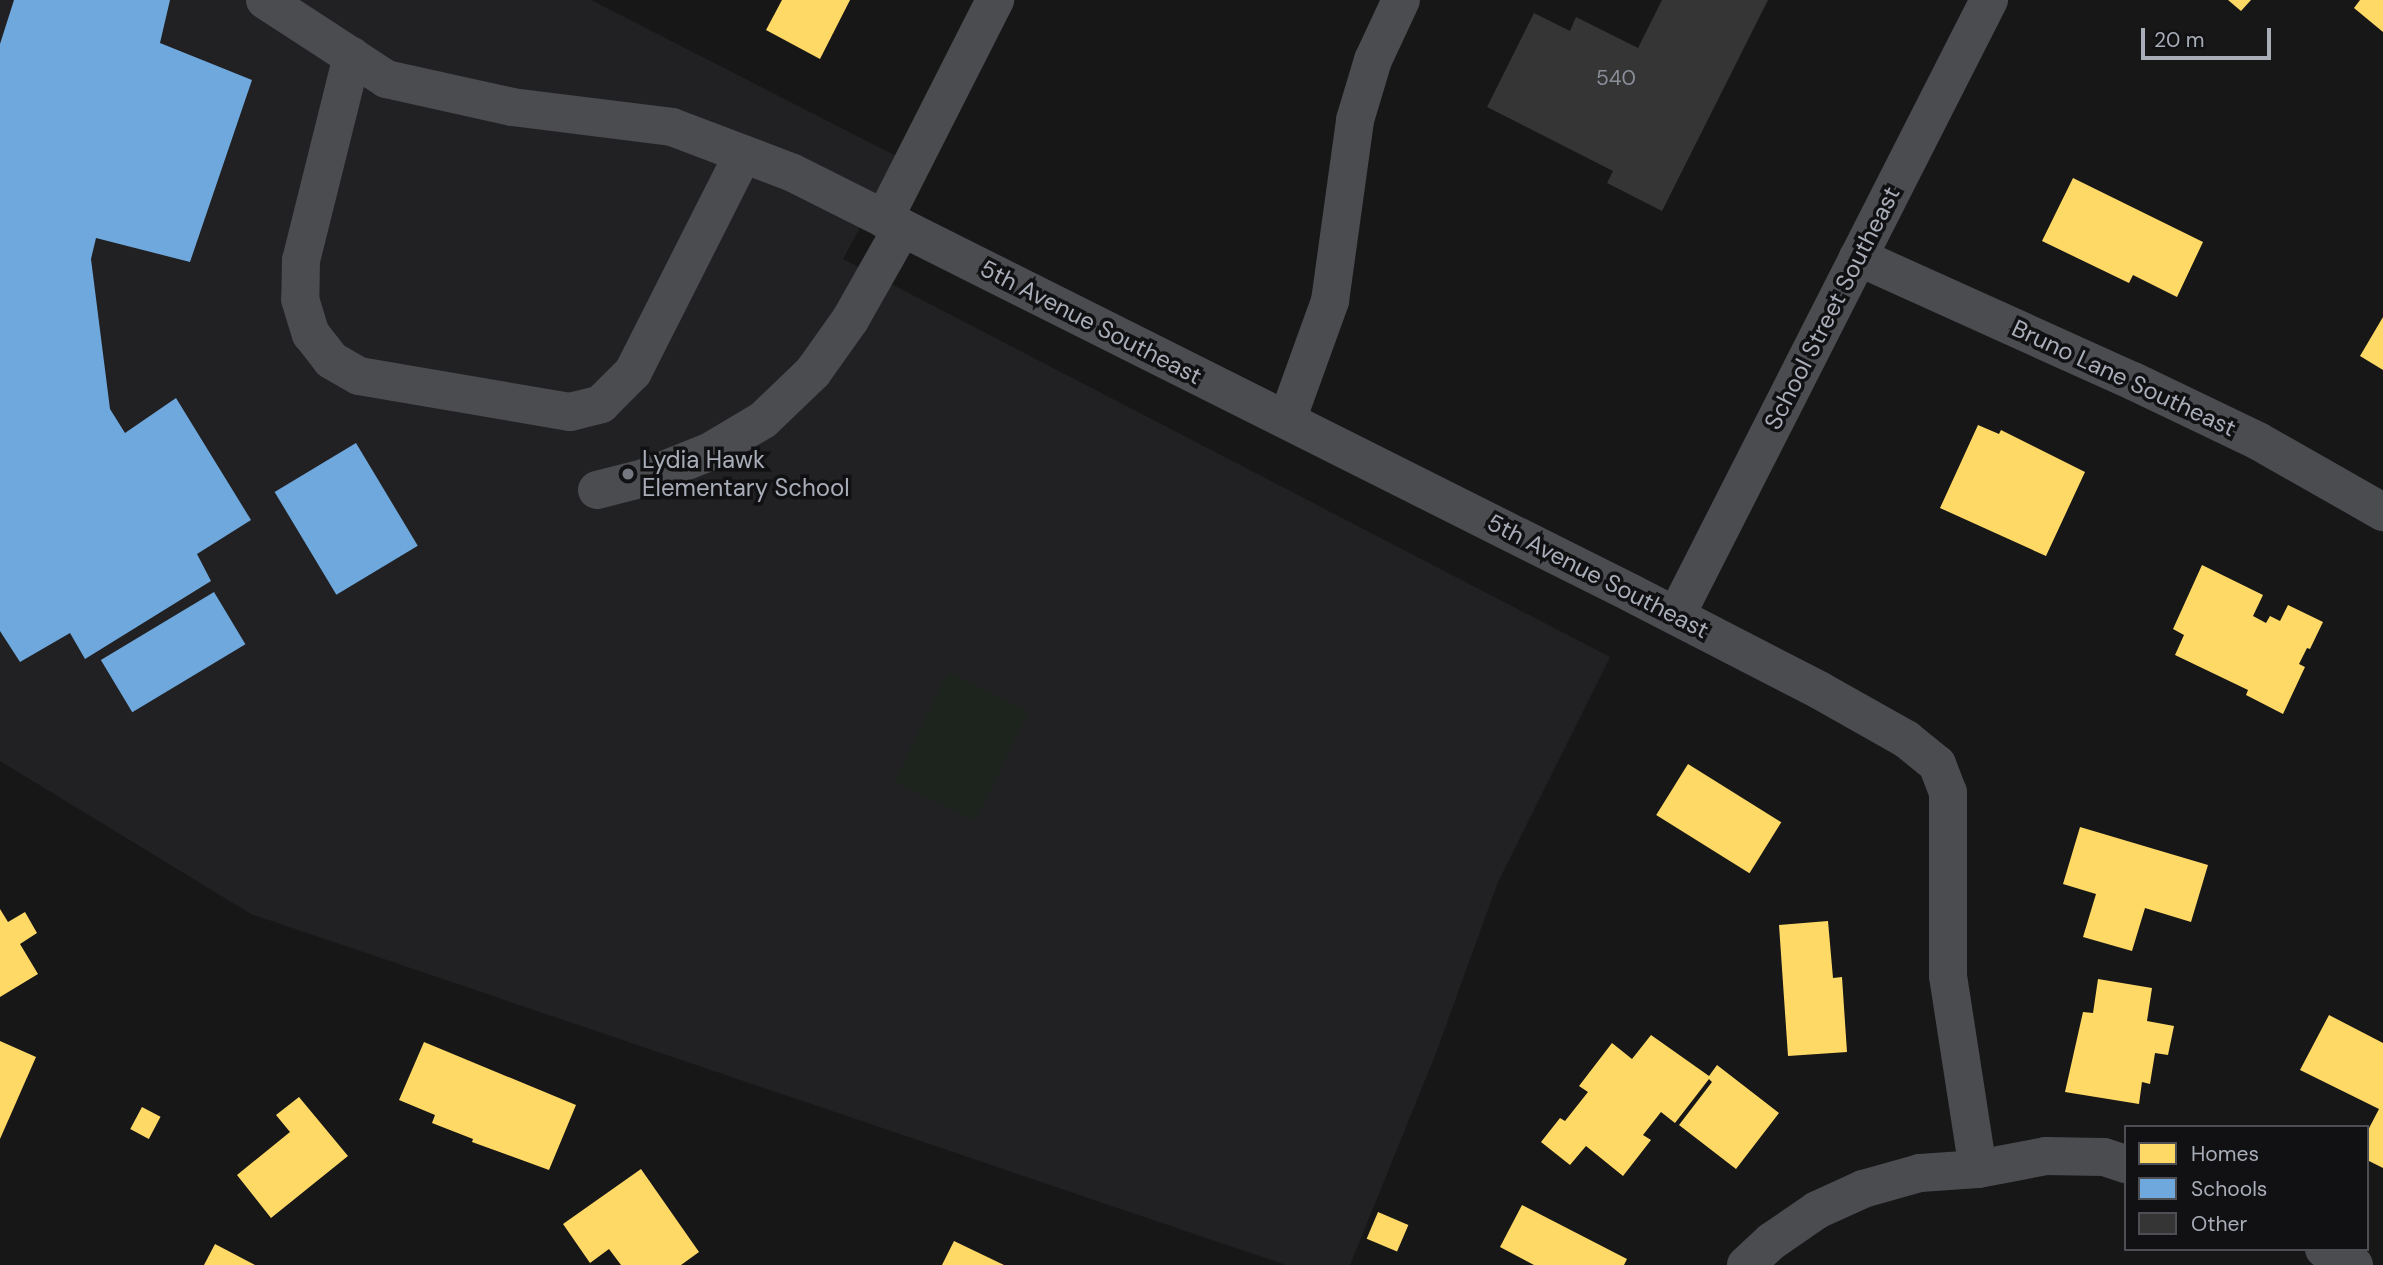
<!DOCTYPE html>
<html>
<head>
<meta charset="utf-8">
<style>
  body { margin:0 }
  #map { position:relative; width:2383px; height:1265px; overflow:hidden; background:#171717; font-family:"DM Sans",sans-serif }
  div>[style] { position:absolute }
  .built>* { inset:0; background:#212123 }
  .green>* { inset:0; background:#1d241e; transform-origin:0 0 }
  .homes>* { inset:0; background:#ffd966; transform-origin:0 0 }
  .schools>* { inset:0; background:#6fa8dc; transform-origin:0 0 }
  .building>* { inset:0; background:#353536 }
  .minor>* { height:38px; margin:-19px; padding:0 19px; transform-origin:19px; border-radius:19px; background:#4b4c50 }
  .dots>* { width:19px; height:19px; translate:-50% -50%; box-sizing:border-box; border:4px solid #111113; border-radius:50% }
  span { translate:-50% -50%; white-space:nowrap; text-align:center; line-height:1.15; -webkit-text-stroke:7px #111113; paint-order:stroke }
  .number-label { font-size:21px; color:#8b8f98 }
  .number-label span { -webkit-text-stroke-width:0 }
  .street-label { font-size:24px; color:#a8adb8 }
  .poi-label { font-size:24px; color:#a8adb8 }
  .left { translate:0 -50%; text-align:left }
  .legend { position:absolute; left:2124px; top:1125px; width:245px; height:126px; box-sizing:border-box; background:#111113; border:2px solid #4d4f55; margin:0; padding:9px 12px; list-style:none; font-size:21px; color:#a8adb8 }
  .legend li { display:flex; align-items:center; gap:14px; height:35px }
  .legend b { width:35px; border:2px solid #4d4f55 }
  .scale { position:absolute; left:2141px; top:28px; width:130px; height:32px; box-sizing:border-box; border:4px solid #a8adb8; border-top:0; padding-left:9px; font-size:21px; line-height:24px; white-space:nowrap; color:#a8adb8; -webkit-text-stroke:5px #111113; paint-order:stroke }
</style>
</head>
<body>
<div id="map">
  <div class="built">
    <i style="clip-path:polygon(0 0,591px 0,898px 157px,843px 259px,1610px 657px,1498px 882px,1436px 1053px,1350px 1265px,1286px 1265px,251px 914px,0 761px)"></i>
  </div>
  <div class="green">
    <i style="left:948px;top:672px;width:90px;height:122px;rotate:26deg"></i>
  </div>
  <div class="homes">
    <i style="clip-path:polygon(782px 0,850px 0,820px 59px,766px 30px)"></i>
    <i style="clip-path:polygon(2228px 0,2251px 0,2241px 11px)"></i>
    <i style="clip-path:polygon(2360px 0,2383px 0,2383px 32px,2354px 8px)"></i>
    <i style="clip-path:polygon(2073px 178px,2203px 242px,2177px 297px,2133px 275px,2129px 283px,2042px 241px)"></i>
    <i style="clip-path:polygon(2383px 317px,2383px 370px,2360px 356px)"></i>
    <i style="clip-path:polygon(1978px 425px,1999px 434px,2001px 430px,2085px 472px,2046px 556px,1940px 508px)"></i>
    <i style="clip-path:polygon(2202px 565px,2263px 595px,2253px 616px,2266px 623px,2270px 616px,2280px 621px,2288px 605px,2323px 622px,2310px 649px,2307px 648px,2299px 664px,2305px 667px,2283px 714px,2246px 695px,2248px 690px,2175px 655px,2184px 635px,2173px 629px)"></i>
    <i style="left:1688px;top:764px;width:110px;height:60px;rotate:32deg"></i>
    <i style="clip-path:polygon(2080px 827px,2208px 865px,2191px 922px,2145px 908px,2132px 951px,2083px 937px,2096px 894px,2063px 884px)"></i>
    <i style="clip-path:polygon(0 909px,8px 922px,25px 912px,37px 933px,20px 944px,38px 974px,0 997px)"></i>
    <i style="clip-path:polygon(1828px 921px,1833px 978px,1842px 977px,1847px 1052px,1788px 1056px,1779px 925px)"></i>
    <i style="clip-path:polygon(2098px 979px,2152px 988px,2147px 1021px,2174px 1026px,2168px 1055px,2155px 1053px,2150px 1084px,2142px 1082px,2139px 1104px,2065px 1092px,2083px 1012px,2093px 1013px)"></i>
    <i style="clip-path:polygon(2329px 1015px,2383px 1043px,2383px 1168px,2367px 1160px,2367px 1132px,2379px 1109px,2300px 1070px)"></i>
    <i style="clip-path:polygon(1651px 1035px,1709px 1076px,1717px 1065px,1779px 1113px,1736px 1169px,1679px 1125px,1712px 1082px,1709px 1079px,1675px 1123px,1661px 1112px,1643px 1135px,1651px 1140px,1623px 1176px,1586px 1146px,1570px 1165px,1541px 1142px,1560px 1118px,1565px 1121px,1588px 1092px,1579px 1086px,1612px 1043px,1632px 1059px)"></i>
    <i style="clip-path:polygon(0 1041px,36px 1057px,0 1139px)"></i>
    <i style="clip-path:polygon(424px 1042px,576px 1105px,549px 1170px,472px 1142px,473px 1139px,432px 1123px,435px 1115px,399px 1100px)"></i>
    <i style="clip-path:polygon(299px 1097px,348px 1156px,271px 1218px,237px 1175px,290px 1132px,276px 1115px)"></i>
    <i style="left:142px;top:1107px;width:21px;height:25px;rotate:28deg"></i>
    <i style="clip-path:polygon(641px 1169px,699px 1252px,681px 1265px,621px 1265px,609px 1249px,590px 1263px,563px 1224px)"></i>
    <i style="clip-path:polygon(1522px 1205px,1627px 1259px,1624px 1265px,1534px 1265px,1500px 1247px)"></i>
    <i style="left:1378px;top:1212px;width:33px;height:29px;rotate:23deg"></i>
    <i style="clip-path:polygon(954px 1241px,1004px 1265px,942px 1265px)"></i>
    <i style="clip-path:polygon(215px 1244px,255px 1265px,204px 1265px)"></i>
  </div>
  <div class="schools">
    <i style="clip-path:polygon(14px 0,170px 0,160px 43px,252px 80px,190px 262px,96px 238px,91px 259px,110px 409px,125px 433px,176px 398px,251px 520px,197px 554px,211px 581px,85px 659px,70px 633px,20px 662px,0 631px,0 44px)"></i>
    <i style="left:356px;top:443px;width:120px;height:95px;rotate:59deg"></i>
    <i style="left:214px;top:592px;width:61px;height:132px;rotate:59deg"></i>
  </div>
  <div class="building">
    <i style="clip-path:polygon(1662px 0,1768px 0,1662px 211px,1607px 183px,1613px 171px,1487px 107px,1534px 13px,1570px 31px,1576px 17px,1638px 48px)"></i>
  </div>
  <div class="minor">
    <i style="left:265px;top:0;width:145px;rotate:33.1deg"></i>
    <i style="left:386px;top:79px;width:129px;rotate:12.5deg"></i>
    <i style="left:512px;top:107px;width:161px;rotate:7.1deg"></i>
    <i style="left:672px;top:127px;width:129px;rotate:20.8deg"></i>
    <i style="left:793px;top:173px;width:937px;rotate:26.62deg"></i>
    <i style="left:1631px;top:593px;width:212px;rotate:27.3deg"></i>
    <i style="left:1819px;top:690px;width:100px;rotate:29.4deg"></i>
    <i style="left:1906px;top:739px;width:40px;rotate:39deg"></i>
    <i style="left:1937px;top:764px;width:30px;rotate:69deg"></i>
    <i style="left:1948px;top:792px;width:184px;rotate:90deg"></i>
    <i style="left:1948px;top:976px;width:195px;rotate:81.2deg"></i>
    <i style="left:352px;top:56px;width:210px;rotate:104deg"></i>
    <i style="left:301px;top:260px;width:39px;rotate:91deg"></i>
    <i style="left:300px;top:299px;width:37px;rotate:73deg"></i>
    <i style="left:311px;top:334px;width:33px;rotate:52deg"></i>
    <i style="left:331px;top:360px;width:32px;rotate:30deg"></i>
    <i style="left:359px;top:376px;width:214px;rotate:9.7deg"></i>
    <i style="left:570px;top:412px;width:32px;rotate:-14deg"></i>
    <i style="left:601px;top:404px;width:45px;rotate:-45deg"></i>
    <i style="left:633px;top:372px;width:244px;rotate:-63.2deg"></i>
    <i style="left:884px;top:219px;width:246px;rotate:-63.1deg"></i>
    <i style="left:1858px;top:257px;width:302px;rotate:24.3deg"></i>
    <i style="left:2133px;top:381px;width:139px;rotate:25.6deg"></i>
    <i style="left:2258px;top:441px;width:144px;rotate:29.6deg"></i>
    <i style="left:1287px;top:420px;width:127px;rotate:-70.1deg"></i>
    <i style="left:1330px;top:301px;width:183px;rotate:-82.1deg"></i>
    <i style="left:1355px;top:120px;width:63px;rotate:-73.3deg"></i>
    <i style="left:1373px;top:60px;width:66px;rotate:-65deg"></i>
    <i style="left:597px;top:490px;width:49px;rotate:-14.3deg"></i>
    <i style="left:644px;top:478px;width:70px;rotate:-21.8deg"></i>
    <i style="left:709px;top:452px;width:63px;rotate:-30.7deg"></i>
    <i style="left:763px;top:420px;width:69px;rotate:-43.8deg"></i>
    <i style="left:813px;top:372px;width:64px;rotate:-54.6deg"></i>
    <i style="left:850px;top:320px;width:106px;rotate:-60.5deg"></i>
    <i style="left:1676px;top:616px;width:691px;rotate:-63.06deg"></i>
    <i style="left:2324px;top:1249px;width:34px;rotate:28deg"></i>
    <i style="left:1746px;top:1265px;width:35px;rotate:-43deg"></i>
    <i style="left:1772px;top:1241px;width:55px;rotate:-34.6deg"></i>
    <i style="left:1817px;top:1210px;width:51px;rotate:-24.5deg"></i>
    <i style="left:1863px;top:1189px;width:59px;rotate:-15.7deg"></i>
    <i style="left:1920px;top:1173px;width:58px;rotate:-3.9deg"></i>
    <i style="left:1978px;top:1169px;width:69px;rotate:-10.8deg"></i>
    <i style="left:2046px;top:1156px;width:58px;rotate:1deg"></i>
    <i style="left:2104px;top:1157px;width:23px;rotate:18deg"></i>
  </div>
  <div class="dots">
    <i style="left:628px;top:474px;background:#757880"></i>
  </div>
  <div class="number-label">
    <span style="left:1616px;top:78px">540</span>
  </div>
  <div class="street-label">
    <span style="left:1832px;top:308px;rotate:-63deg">School Street Southeast</span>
    <span style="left:1091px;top:322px;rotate:27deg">5th Avenue Southeast</span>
    <span style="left:2124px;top:378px;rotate:25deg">Bruno Lane Southeast</span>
    <span style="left:1598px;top:576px;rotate:27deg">5th Avenue Southeast</span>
  </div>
  <div class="poi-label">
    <span class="left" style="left:642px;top:474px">Lydia Hawk<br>Elementary School</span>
  </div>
  <ul class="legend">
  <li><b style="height:19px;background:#ffd966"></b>Homes</li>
  <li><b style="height:19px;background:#6fa8dc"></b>Schools</li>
  <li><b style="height:19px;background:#353536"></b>Other</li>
  </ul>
  <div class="scale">20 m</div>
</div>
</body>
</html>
